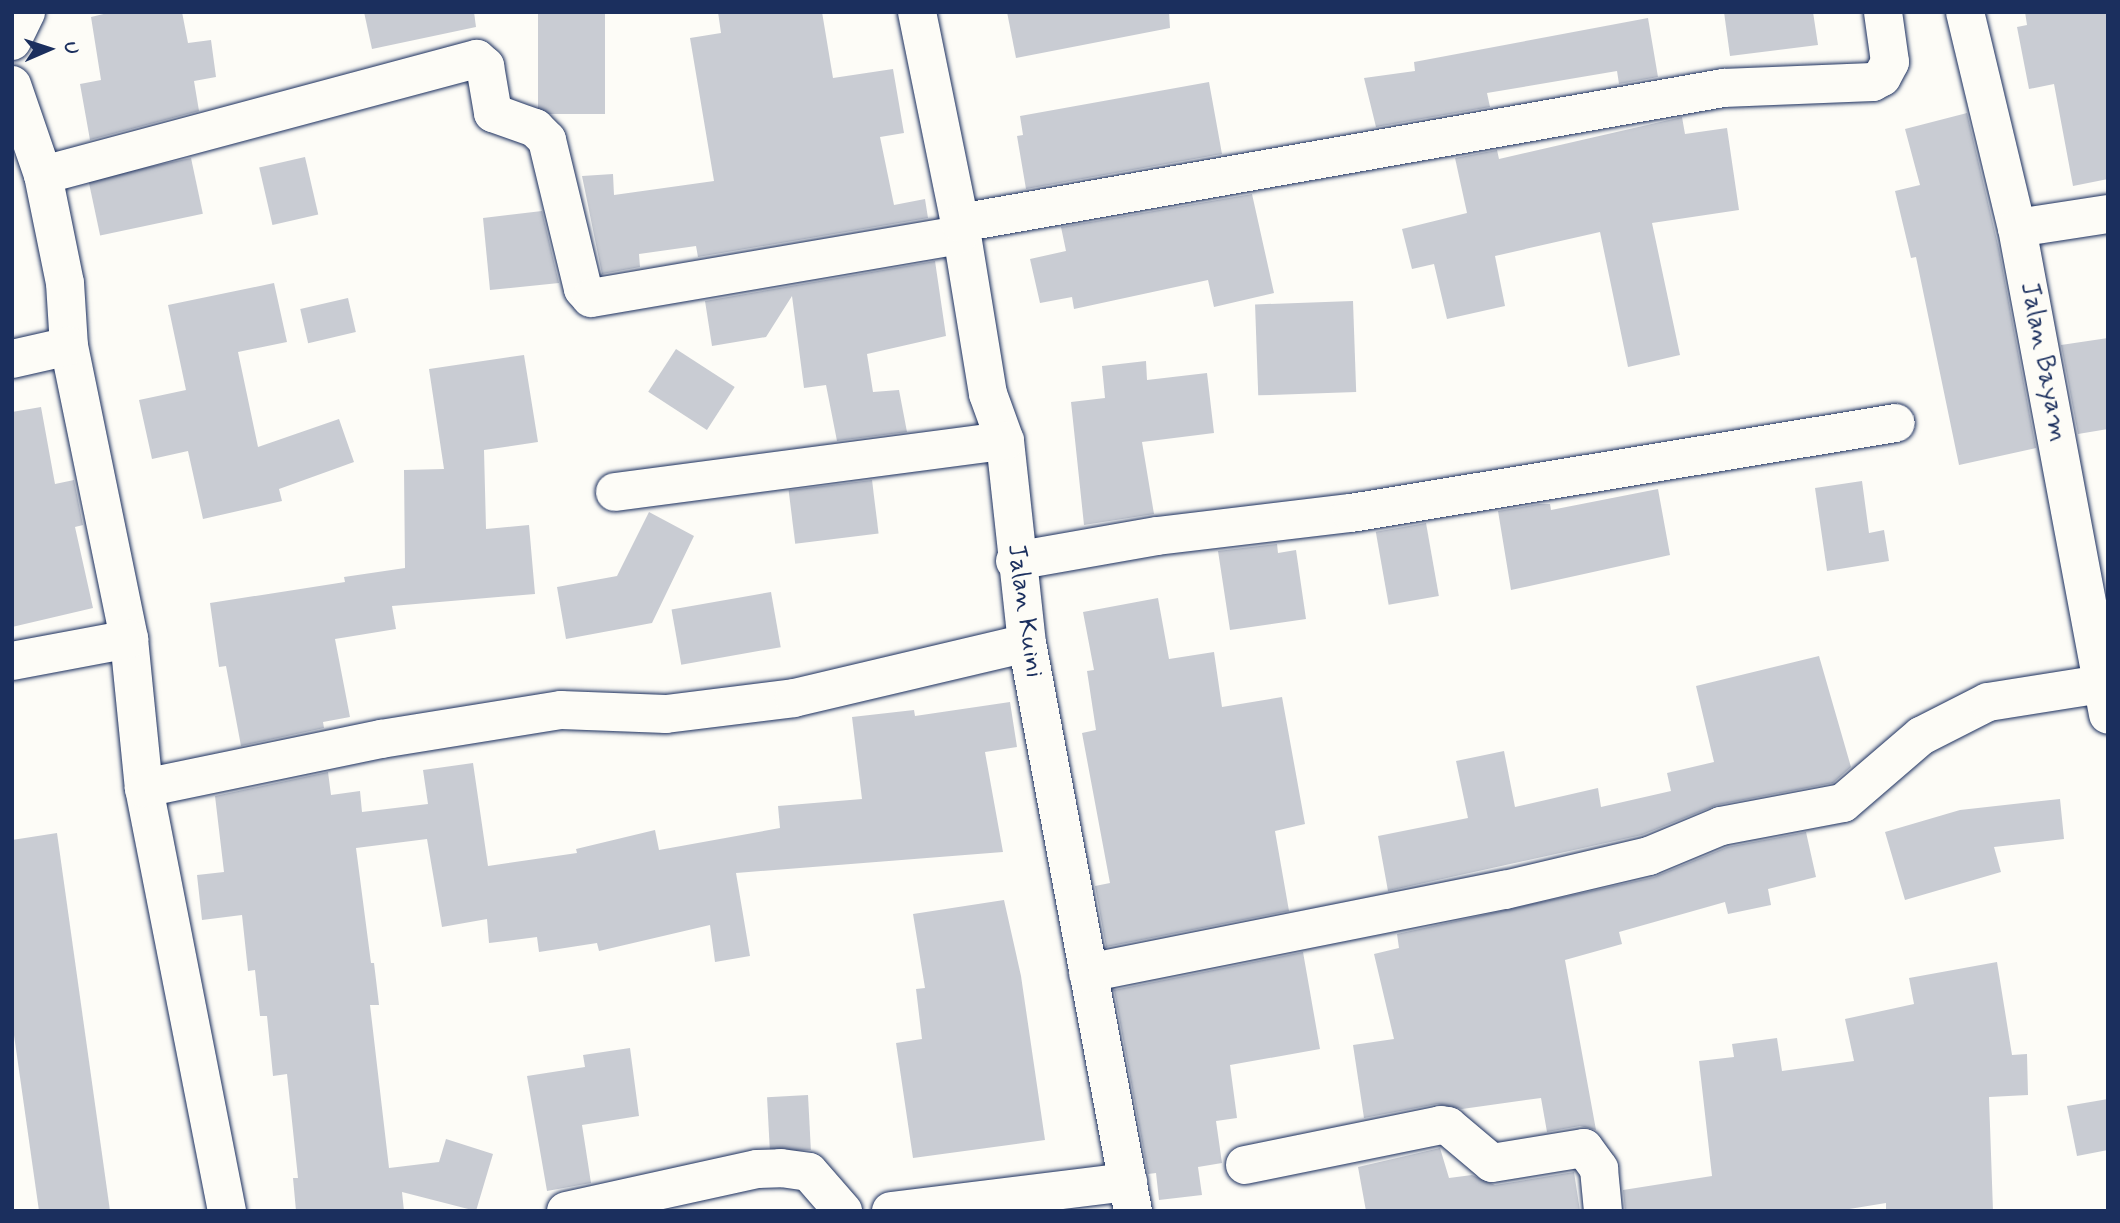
<!DOCTYPE html>
<html>
<head>
<meta charset="utf-8">
<style>
  body { margin:0 }
  #map { position:relative; width:2120px; height:1223px; overflow:hidden; background:#fdfcf7; font-family:Mynerve,sans-serif }
  div>[style] { position:absolute }
  .building>* { inset:0; background:#c9ccd3; transform-origin:0 0 }
  .roads { filter:drop-shadow(0 0 2px #1b2f5e) drop-shadow(0 0 2px #1b2f5e) }
  .street>* { height:38px; margin:-19px; padding:0 19px; transform-origin:19px; border-radius:19px; background:#fdfcf7 }
  span { translate:-50% -50%; white-space:nowrap; text-align:center; line-height:1.15; -webkit-text-stroke:5px #fdfcf7; paint-order:stroke }
  .street-label { font-size:26px; color:#1b2f5e }
  .frame { position:absolute; inset:0; border:14px solid #1b2f5e; pointer-events:none }
  .north { position:absolute; left:14px; top:14px; width:70px; height:70px; -webkit-text-stroke:5px #fdfcf7; paint-order:stroke; rotate:87deg; font-size:19px; font-weight:700; line-height:28px; text-align:center; color:#1b2f5e }
  .north::after { content:''; display:block; margin:auto; width:24px; height:32px; background:#1b2f5e; clip-path:polygon(50% 0,100% 100%,50% 72%,0 100%) }
</style>
</head>
<body>
<div id="map">
  <div class="building">
    <i style="clip-path:polygon(112px 12px,182px 12px,188px 43px,211px 40px,216px 77px,194px 81px,199px 111px,90px 140px,80px 84px,101px 80px,91px 17px)"></i>
    <i style="clip-path:polygon(364px 12px,474px 12px,476px 27px,372px 49px)"></i>
    <i style="left:538px;top:12px;width:67px;height:102px"></i>
    <i style="clip-path:polygon(718px 12px,822px 12px,833px 78px,893px 69px,904px 133px,880px 137px,894px 205px,925px 199px,928px 218px,698px 257px,696px 246px,639px 254px,640px 267px,602px 274px,582px 176px,613px 174px,614px 195px,714px 181px,690px 38px,721px 33px)"></i>
    <i style="clip-path:polygon(1007px 12px,1169px 12px,1170px 28px,1016px 58px)"></i>
    <i style="clip-path:polygon(1724px 12px,1813px 12px,1818px 45px,1730px 56px)"></i>
    <i style="clip-path:polygon(2025px 12px,2108px 12px,2108px 179px,2073px 186px,2054px 84px,2029px 89px,2017px 27px,2027px 25px)"></i>
    <i style="clip-path:polygon(1648px 18px,1658px 77px,1619px 84px,1617px 71px,1487px 93px,1490px 107px,1376px 127px,1364px 78px,1415px 71px,1414px 62px)"></i>
    <i style="clip-path:polygon(1209px 82px,1222px 154px,1026px 189px,1017px 136px,1023px 135px,1020px 116px)"></i>
    <i style="clip-path:polygon(1967px 113px,1999px 249px,2036px 448px,1959px 465px,1916px 257px,1911px 258px,1895px 191px,1920px 185px,1905px 129px)"></i>
    <i style="clip-path:polygon(1682px 117px,1685px 134px,1727px 128px,1739px 210px,1652px 223px,1680px 355px,1628px 367px,1600px 232px,1495px 256px,1505px 306px,1447px 319px,1434px 264px,1412px 269px,1402px 229px,1467px 213px,1455px 158px,1497px 150px,1499px 159px)"></i>
    <i style="left:305px;top:157px;width:59px;height:47px;rotate:77deg"></i>
    <i style="left:191px;top:158px;width:57px;height:105px;rotate:78deg"></i>
    <i style="clip-path:polygon(1252px 194px,1274px 293px,1214px 307px,1208px 280px,1074px 309px,1072px 297px,1040px 303px,1030px 259px,1066px 251px,1061px 227px)"></i>
    <i style="clip-path:polygon(542px 211px,559px 283px,490px 290px,483px 218px)"></i>
    <i style="clip-path:polygon(935px 261px,946px 336px,867px 354px,873px 392px,899px 390px,907px 432px,837px 441px,826px 385px,804px 388px,792px 296px,766px 337px,712px 346px,705px 301px)"></i>
    <i style="clip-path:polygon(274px 283px,287px 342px,238px 352px,258px 447px,339px 419px,354px 462px,279px 489px,282px 501px,203px 519px,188px 451px,152px 459px,139px 400px,186px 390px,168px 305px)"></i>
    <i style="left:348px;top:298px;width:35px;height:49px;rotate:77deg"></i>
    <i style="left:1353px;top:301px;width:91px;height:98px;rotate:88deg"></i>
    <i style="clip-path:polygon(2108px 338px,2108px 429px,2078px 434px,2061px 345px)"></i>
    <i style="left:676px;top:349px;width:70px;height:51px;rotate:33deg"></i>
    <i style="clip-path:polygon(524px 355px,538px 442px,484px 450px,486px 529px,529px 525px,535px 594px,392px 606px,396px 629px,335px 639px,350px 717px,323px 722px,324px 728px,241px 746px,226px 666px,219px 667px,210px 603px,345px 582px,344px 577px,405px 568px,404px 470px,444px 469px,429px 369px)"></i>
    <i style="clip-path:polygon(1146px 361px,1147px 380px,1207px 373px,1214px 433px,1142px 442px,1154px 514px,1084px 525px,1071px 402px,1105px 398px,1102px 366px)"></i>
    <i style="clip-path:polygon(41px 407px,55px 484px,74px 480px,83px 525px,75px 527px,93px 608px,12px 627px,12px 412px)"></i>
    <i style="left:872px;top:480px;width:54px;height:84px;rotate:83deg"></i>
    <i style="clip-path:polygon(1862px 481px,1869px 533px,1884px 530px,1889px 561px,1827px 571px,1815px 488px)"></i>
    <i style="clip-path:polygon(1658px 489px,1670px 555px,1511px 590px,1498px 511px,1539px 504px,1550px 504px,1551px 510px)"></i>
    <i style="clip-path:polygon(649px 512px,694px 536px,652px 623px,566px 639px,557px 587px,617px 576px)"></i>
    <i style="left:1426px;top:523px;width:74px;height:51px;rotate:80deg"></i>
    <i style="clip-path:polygon(1277px 544px,1278px 553px,1296px 550px,1306px 619px,1230px 630px,1218px 551px)"></i>
    <i style="left:771px;top:592px;width:56px;height:101px;rotate:80deg"></i>
    <i style="clip-path:polygon(1158px 598px,1169px 659px,1214px 652px,1222px 707px,1282px 697px,1305px 824px,1275px 831px,1289px 911px,1106px 947px,1095px 886px,1110px 883px,1082px 733px,1096px 730px,1087px 671px,1094px 670px,1083px 612px)"></i>
    <i style="clip-path:polygon(1819px 656px,1851px 767px,1833px 783px,1717px 805px,1642px 835px,1388px 891px,1378px 836px,1468px 818px,1456px 761px,1504px 751px,1515px 807px,1598px 788px,1601px 807px,1671px 791px,1667px 773px,1714px 762px,1696px 686px)"></i>
    <i style="clip-path:polygon(1010px 702px,1017px 747px,985px 752px,1003px 852px,736px 873px,750px 956px,715px 962px,710px 925px,599px 951px,597px 943px,539px 952px,537px 937px,489px 943px,487px 919px,442px 927px,427px 839px,356px 848px,371px 963px,374px 963px,379px 1005px,370px 1005px,389px 1168px,439px 1162px,446px 1139px,493px 1154px,476px 1211px,402px 1192px,404px 1211px,296px 1211px,293px 1178px,298px 1178px,287px 1074px,273px 1076px,267px 1016px,260px 1016px,255px 970px,248px 971px,242px 915px,202px 920px,197px 875px,224px 872px,215px 796px,328px 772px,331px 795px,360px 791px,362px 812px,428px 804px,423px 770px,473px 763px,488px 866px,577px 853px,576px 849px,655px 830px,659px 850px,780px 828px,778px 806px,862px 799px,852px 717px,914px 710px,915px 716px)"></i>
    <i style="clip-path:polygon(2060px 799px,2064px 839px,1994px 847px,2001px 872px,1905px 900px,1885px 832px,1960px 810px)"></i>
    <i style="clip-path:polygon(1806px 832px,1816px 877px,1768px 889px,1771px 905px,1728px 914px,1725px 902px,1619px 932px,1622px 944px,1565px 960px,1596px 1130px,1580px 1126px,1547px 1132px,1541px 1098px,1462px 1109px,1437px 1104px,1364px 1118px,1353px 1045px,1394px 1039px,1374px 954px,1399px 948px,1397px 934px,1654px 877px,1727px 847px)"></i>
    <i style="clip-path:polygon(57px 833px,110px 1211px,39px 1211px,12px 1021px,12px 840px)"></i>
    <i style="clip-path:polygon(1004px 900px,1021px 976px,1045px 1140px,913px 1158px,896px 1043px,922px 1039px,916px 989px,925px 988px,913px 914px)"></i>
    <i style="clip-path:polygon(1303px 952px,1320px 1049px,1230px 1065px,1237px 1118px,1216px 1121px,1222px 1163px,1198px 1167px,1202px 1195px,1159px 1200px,1156px 1173px,1148px 1174px,1114px 990px)"></i>
    <i style="clip-path:polygon(1997px 962px,2012px 1055px,2027px 1054px,2028px 1095px,1989px 1097px,1993px 1211px,1886px 1211px,1886px 1203px,1837px 1211px,1625px 1211px,1623px 1190px,1712px 1176px,1699px 1061px,1734px 1057px,1732px 1044px,1777px 1038px,1782px 1071px,1854px 1061px,1845px 1019px,1914px 1004px,1909px 978px)"></i>
    <i style="clip-path:polygon(630px 1048px,639px 1116px,582px 1125px,591px 1183px,547px 1191px,527px 1076px,585px 1067px,583px 1055px)"></i>
    <i style="left:808px;top:1095px;width:55px;height:41px;rotate:87deg"></i>
    <i style="clip-path:polygon(2108px 1099px,2108px 1150px,2077px 1156px,2067px 1106px)"></i>
    <i style="clip-path:polygon(1440px 1148px,1449px 1178px,1472px 1175px,1495px 1185px,1574px 1172px,1580px 1211px,1366px 1211px,1358px 1167px)"></i>
  </div>
  <div class="roads">
    <div class="street">
      <i style="left:917px;top:12px;width:215px;rotate:78.5deg"></i>
      <i style="left:960px;top:223px;width:173px;rotate:80.7deg"></i>
      <i style="left:988px;top:394px;width:50px;rotate:70.1deg"></i>
      <i style="left:1005px;top:441px;width:203px;rotate:83.8deg"></i>
      <i style="left:1027px;top:643px;width:578px;rotate:79.43deg"></i>
      <i style="left:1965px;top:12px;width:222px;rotate:76.5deg"></i>
      <i style="left:2017px;top:228px;width:495px;rotate:79.4deg"></i>
      <i style="left:12px;top:41px;width:32px;rotate:-64deg"></i>
      <i style="left:12px;top:85px;width:95px;rotate:71deg"></i>
      <i style="left:43px;top:175px;width:110px;rotate:78.5deg"></i>
      <i style="left:65px;top:283px;width:63px;rotate:86.4deg"></i>
      <i style="left:69px;top:346px;width:299px;rotate:78.4deg"></i>
      <i style="left:129px;top:639px;width:150px;rotate:84.3deg"></i>
      <i style="left:144px;top:788px;width:431px;rotate:78.9deg"></i>
      <i style="left:43px;top:175px;width:449px;rotate:-15deg"></i>
      <i style="left:477px;top:59px;width:11px;rotate:41deg"></i>
      <i style="left:485px;top:66px;width:48px;rotate:80.3deg"></i>
      <i style="left:493px;top:113px;width:45px;rotate:19.7deg"></i>
      <i style="left:535px;top:128px;width:17px;rotate:45deg"></i>
      <i style="left:547px;top:140px;width:153px;rotate:76.4deg"></i>
      <i style="left:583px;top:289px;width:12px;rotate:48deg"></i>
      <i style="left:591px;top:298px;width:373px;rotate:-9.7deg"></i>
      <i style="left:960px;top:223px;width:775px;rotate:-10.03deg"></i>
      <i style="left:1723px;top:88px;width:150px;rotate:-2.3deg"></i>
      <i style="left:1873px;top:82px;width:10px;rotate:-29deg"></i>
      <i style="left:1882px;top:77px;width:17px;rotate:-62deg"></i>
      <i style="left:1890px;top:62px;width:50px;rotate:-98deg"></i>
      <i style="left:2017px;top:228px;width:92px;rotate:-8.7deg"></i>
      <i style="left:12px;top:359px;width:58px;rotate:-12.8deg"></i>
      <i style="left:615px;top:492px;width:393px;rotate:-7.5deg"></i>
      <i style="left:1015px;top:561px;width:144px;rotate:-10deg"></i>
      <i style="left:1157px;top:536px;width:195px;rotate:-6.8deg"></i>
      <i style="left:1351px;top:513px;width:552px;rotate:-9.38deg"></i>
      <i style="left:12px;top:661px;width:119px;rotate:-10.6deg"></i>
      <i style="left:144px;top:788px;width:242px;rotate:-11.7deg"></i>
      <i style="left:381px;top:739px;width:182px;rotate:-9.2deg"></i>
      <i style="left:561px;top:710px;width:105px;rotate:2.2deg"></i>
      <i style="left:666px;top:714px;width:129px;rotate:-7.1deg"></i>
      <i style="left:794px;top:698px;width:239px;rotate:-13.3deg"></i>
      <i style="left:1088px;top:973px;width:425px;rotate:-11.3deg"></i>
      <i style="left:1505px;top:890px;width:148px;rotate:-13.3deg"></i>
      <i style="left:1649px;top:856px;width:78px;rotate:-22.6deg"></i>
      <i style="left:1721px;top:826px;width:124px;rotate:-10.7deg"></i>
      <i style="left:1843px;top:803px;width:103px;rotate:-40.7deg"></i>
      <i style="left:1921px;top:736px;width:75px;rotate:-26.9deg"></i>
      <i style="left:1988px;top:702px;width:115px;rotate:-9deg"></i>
      <i style="left:1245px;top:1165px;width:200px;rotate:-11.5deg"></i>
      <i style="left:1441px;top:1125px;width:7px;rotate:8deg"></i>
      <i style="left:1448px;top:1126px;width:57px;rotate:40.1deg"></i>
      <i style="left:1492px;top:1163px;width:93px;rotate:-9.3deg"></i>
      <i style="left:1584px;top:1148px;width:26px;rotate:54deg"></i>
      <i style="left:1599px;top:1169px;width:42px;rotate:84.6deg"></i>
      <i style="left:566px;top:1211px;width:196px;rotate:-12.4deg"></i>
      <i style="left:757px;top:1169px;width:24px;rotate:-2deg"></i>
      <i style="left:781px;top:1168px;width:28px;rotate:8deg"></i>
      <i style="left:809px;top:1172px;width:52px;rotate:48.9deg"></i>
      <i style="left:891px;top:1211px;width:239px;rotate:-7deg"></i>
    </div>
  </div>
  <div class="street-label">
    <span style="left:2043px;top:362px;rotate:79deg">Jalan Bayam</span>
    <span style="left:1024px;top:611px;rotate:82deg">Jalan Kuini</span>
  </div>
  <div class="frame"></div>
  <div class="north">U</div>
</div>
</body>
</html>
